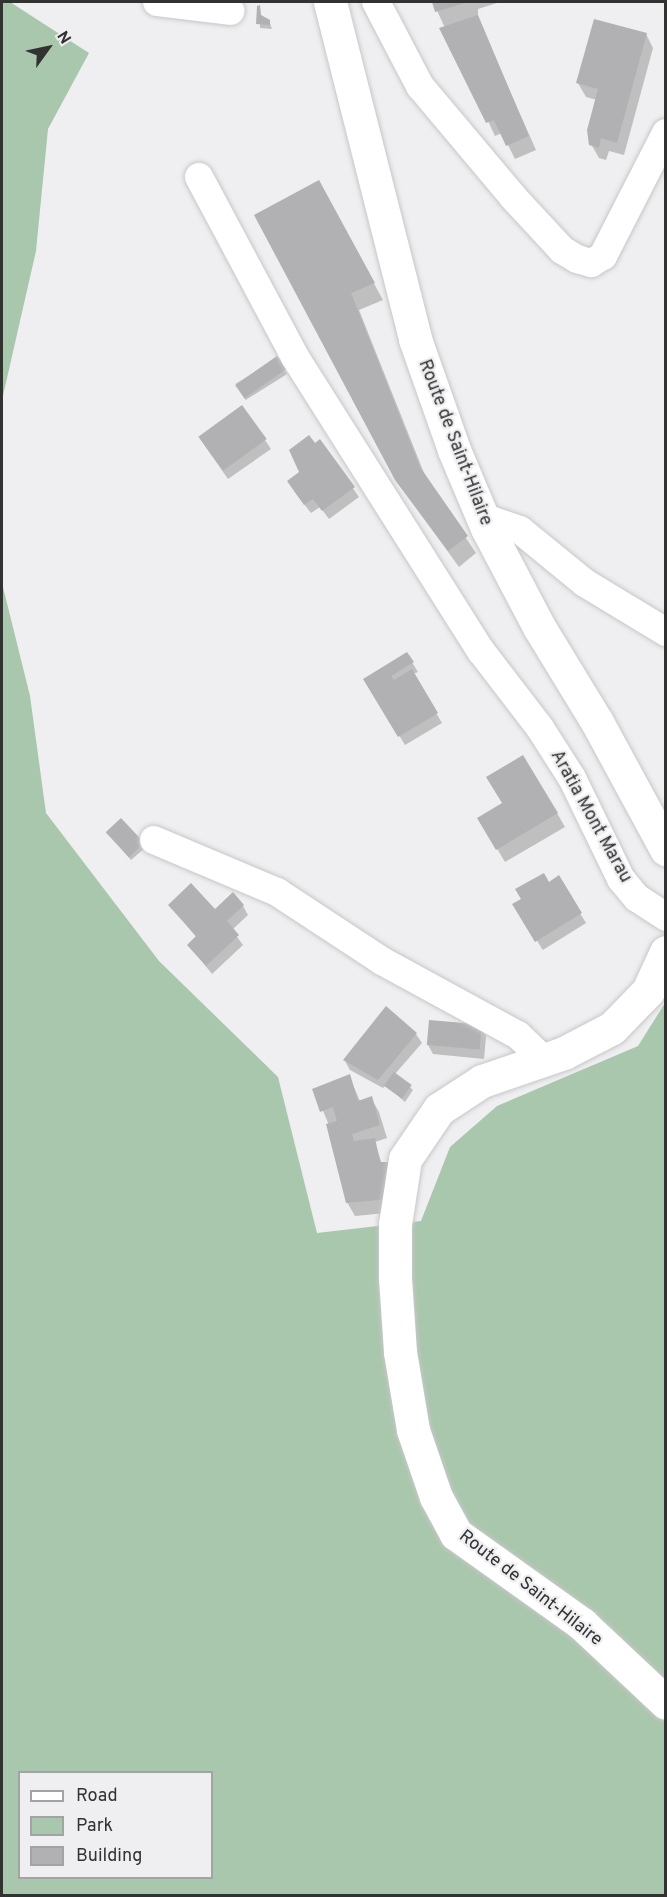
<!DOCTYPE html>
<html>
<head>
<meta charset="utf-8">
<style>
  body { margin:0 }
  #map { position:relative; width:667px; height:1897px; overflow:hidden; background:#efeff1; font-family:Overpass,sans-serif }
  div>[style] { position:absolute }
  .green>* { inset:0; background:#a9c7ac }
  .shadow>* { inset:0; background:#0003; transform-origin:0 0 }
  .building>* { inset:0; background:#b1b1b3; transform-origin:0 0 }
  .roads { filter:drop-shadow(0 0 2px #c7c7c9) drop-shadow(0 0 2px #c7c7c9) }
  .street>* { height:28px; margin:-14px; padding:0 14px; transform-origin:14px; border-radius:14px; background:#fff }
  .secondary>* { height:33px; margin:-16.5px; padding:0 16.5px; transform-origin:16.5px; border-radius:16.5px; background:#fff }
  span { translate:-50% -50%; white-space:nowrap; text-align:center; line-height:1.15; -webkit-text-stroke:4.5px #efeff1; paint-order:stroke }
  .street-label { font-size:18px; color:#323233 }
  .frame { position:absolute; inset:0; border:3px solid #323233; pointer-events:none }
  .legend { position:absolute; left:18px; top:1771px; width:195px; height:108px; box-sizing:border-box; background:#efeff1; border:2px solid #a3a3a5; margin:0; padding:8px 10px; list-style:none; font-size:18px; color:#323233 }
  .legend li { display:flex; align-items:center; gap:12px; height:30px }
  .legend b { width:30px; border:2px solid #a3a3a5 }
  .north { position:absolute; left:18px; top:18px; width:60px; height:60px; -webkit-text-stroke:4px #efeff1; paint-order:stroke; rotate:57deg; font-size:16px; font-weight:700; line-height:24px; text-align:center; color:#323233 }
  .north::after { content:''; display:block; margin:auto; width:21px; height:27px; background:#323233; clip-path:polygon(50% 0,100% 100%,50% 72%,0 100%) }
</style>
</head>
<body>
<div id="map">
  <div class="green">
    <i style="clip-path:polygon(2px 2px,10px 2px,89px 53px,48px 129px,36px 251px,2px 400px)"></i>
    <i style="clip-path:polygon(evenodd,2px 583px,30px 696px,46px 813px,159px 961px,278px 1077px,317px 1233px,421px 1221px,450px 1147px,497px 1106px,638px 1046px,665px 1003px,665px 1895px,2px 1895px,2px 583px,20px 1772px,212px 1772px,212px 1878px,20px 1878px,20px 1772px)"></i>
  </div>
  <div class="shadow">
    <i style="clip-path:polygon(433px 2px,500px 2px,478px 9px,478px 19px,536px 150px,515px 159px,502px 133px,495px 136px)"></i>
    <i style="clip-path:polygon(259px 8px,261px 17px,269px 21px,272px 29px,260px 28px)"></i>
    <i style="clip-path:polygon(646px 34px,653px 48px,624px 155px,609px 151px,606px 160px,599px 158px,591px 144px,597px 100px,586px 97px,578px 83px)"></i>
    <i style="clip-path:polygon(328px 199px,383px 300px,359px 310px,426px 478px,476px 553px,459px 567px,396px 480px)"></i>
    <i style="left:277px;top:358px;width:19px;height:49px;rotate:58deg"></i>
    <i style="clip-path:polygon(265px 440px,271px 449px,228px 479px,205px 446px)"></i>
    <i style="clip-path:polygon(320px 441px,359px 497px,329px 519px,320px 507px,311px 513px,294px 491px)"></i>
    <i style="clip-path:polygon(407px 654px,418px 672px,413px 674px,442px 723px,405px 745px,365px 679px)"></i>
    <i style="clip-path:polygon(557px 813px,565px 827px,505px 862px,479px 818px)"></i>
    <i style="clip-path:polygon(110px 836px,142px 844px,145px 848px,131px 860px)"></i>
    <i style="left:558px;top:878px;width:53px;height:51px;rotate:58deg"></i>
    <i style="clip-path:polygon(170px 905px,215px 911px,243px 906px,248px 915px,232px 930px,243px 945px,212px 974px,189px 945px,197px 938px)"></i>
    <i style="clip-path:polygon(481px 1027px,486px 1036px,484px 1059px,433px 1054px,428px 1045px)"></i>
    <i style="clip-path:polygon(416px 1034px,422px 1043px,395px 1074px,413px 1090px,405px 1102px,386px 1085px,383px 1088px,350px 1070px,345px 1061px)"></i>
    <i style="clip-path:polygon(349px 1076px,360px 1101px,371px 1098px,379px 1112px,387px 1138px,375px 1142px,397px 1212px,355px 1216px,347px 1202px,329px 1125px,314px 1090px)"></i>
  </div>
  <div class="building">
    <i style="clip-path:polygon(432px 2px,468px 2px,435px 12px)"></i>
    <i style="clip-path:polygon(260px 5px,261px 15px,270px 20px,270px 25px,256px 24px,257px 6px)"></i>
    <i style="clip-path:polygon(478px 15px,529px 136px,506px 146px,494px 120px,486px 123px,439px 28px)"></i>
    <i style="clip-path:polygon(594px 19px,647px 33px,617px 143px,601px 138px,599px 148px,589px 145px,587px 130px,598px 89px,576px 83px)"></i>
    <i style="clip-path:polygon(319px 180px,375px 283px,351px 293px,420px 467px,468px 536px,448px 551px,395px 480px,254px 215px)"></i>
    <i style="left:277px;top:356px;width:16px;height:51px;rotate:55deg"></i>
    <i style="left:242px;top:405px;width:42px;height:54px;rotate:54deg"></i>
    <i style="clip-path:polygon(309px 435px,315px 443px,320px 439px,355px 487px,322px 511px,313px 499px,304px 505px,287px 481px,299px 472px,289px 450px)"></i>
    <i style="clip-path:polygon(407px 652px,414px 662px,391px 676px,394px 680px,412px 669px,438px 713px,398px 737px,363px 679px)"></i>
    <i style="clip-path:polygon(523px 755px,558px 813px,496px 850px,477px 818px,502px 803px,486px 777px)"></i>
    <i style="left:121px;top:818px;width:34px;height:21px;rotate:47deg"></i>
    <i style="clip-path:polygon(544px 873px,549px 882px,559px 875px,582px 913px,535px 942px,512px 904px,521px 899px,515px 889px)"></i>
    <i style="clip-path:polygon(191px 883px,215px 909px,233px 892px,244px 905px,227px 921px,239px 935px,206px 966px,187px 945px,196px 936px,168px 905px)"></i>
    <i style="clip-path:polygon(386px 1006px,417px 1033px,378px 1080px,343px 1060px)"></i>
    <i style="left:429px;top:1020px;width:53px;height:25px;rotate:5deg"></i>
    <i style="left:394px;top:1072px;width:22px;height:17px;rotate:36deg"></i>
    <i style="clip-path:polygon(350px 1074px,358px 1101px,372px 1096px,380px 1125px,352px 1134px,354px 1141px,375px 1138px,380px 1162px,388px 1162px,390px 1199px,346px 1203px,326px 1124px,337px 1121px,333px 1107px,320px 1112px,312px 1089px)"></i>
  </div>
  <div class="roads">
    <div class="street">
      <i style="left:157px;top:2px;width:74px;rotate:7deg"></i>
      <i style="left:376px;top:2px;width:95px;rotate:62.4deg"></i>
      <i style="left:420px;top:86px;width:145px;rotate:50deg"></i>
      <i style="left:513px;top:197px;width:72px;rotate:47.2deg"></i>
      <i style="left:562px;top:250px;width:17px;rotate:31deg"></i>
      <i style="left:577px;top:259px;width:15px;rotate:16deg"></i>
      <i style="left:591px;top:263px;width:14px;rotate:-30deg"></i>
      <i style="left:603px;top:256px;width:138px;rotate:-62.9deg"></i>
      <i style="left:199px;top:177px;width:204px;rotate:61.9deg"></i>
      <i style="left:295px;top:357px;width:348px;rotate:57.7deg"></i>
      <i style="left:481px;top:651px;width:97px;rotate:52.5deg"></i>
      <i style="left:540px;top:728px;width:59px;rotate:57.4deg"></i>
      <i style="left:572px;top:778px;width:112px;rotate:64.1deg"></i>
      <i style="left:621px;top:879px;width:25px;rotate:50deg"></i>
      <i style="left:637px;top:898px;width:35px;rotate:33deg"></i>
      <i style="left:482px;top:517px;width:40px;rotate:18.9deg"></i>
      <i style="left:520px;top:530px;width:84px;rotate:39.2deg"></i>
      <i style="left:585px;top:583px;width:95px;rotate:31.2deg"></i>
      <i style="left:154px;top:840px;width:134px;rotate:22.9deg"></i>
      <i style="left:277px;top:892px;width:126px;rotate:33.3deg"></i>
      <i style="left:382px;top:961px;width:155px;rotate:28.6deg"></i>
      <i style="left:518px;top:1035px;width:35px;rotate:44deg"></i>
    </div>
    <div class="secondary">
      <i style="left:330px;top:2px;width:348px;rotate:75.8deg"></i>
      <i style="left:415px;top:339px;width:118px;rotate:70.6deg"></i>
      <i style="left:454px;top:450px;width:85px;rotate:67.1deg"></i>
      <i style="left:487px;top:528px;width:112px;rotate:62.3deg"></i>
      <i style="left:539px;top:627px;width:111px;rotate:58.6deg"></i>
      <i style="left:597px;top:722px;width:145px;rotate:61.5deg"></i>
      <i style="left:666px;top:952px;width:43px;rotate:114.8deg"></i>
      <i style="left:648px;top:991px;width:52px;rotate:134.2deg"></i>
      <i style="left:612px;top:1028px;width:54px;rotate:152.5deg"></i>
      <i style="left:564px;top:1053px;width:87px;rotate:161.1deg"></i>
      <i style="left:482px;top:1081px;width:51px;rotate:146.9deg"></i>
      <i style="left:439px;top:1109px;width:60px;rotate:124.2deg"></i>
      <i style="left:405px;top:1159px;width:66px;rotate:98.7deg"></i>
      <i style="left:395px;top:1224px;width:54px;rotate:90deg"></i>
      <i style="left:395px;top:1278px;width:74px;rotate:86.1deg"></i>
      <i style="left:400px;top:1352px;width:79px;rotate:80.5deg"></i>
      <i style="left:413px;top:1430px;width:71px;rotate:71.1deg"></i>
      <i style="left:436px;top:1497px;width:42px;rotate:61.6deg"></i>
      <i style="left:456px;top:1534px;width:155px;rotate:35.5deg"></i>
      <i style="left:582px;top:1624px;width:115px;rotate:43.2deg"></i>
    </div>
  </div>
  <div class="street-label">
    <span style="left:454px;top:443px;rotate:69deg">Route de Saint-Hilaire</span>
    <span style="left:590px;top:817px;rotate:61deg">Aratia Mont Marau</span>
    <span style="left:530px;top:1589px;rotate:38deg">Route de Saint-Hilaire</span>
  </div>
  <div class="frame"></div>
  <ul class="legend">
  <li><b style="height:8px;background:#fff"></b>Road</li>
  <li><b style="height:16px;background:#a9c7ac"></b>Park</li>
  <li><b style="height:16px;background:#b1b1b3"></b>Building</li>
  </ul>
  <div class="north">N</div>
</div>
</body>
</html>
